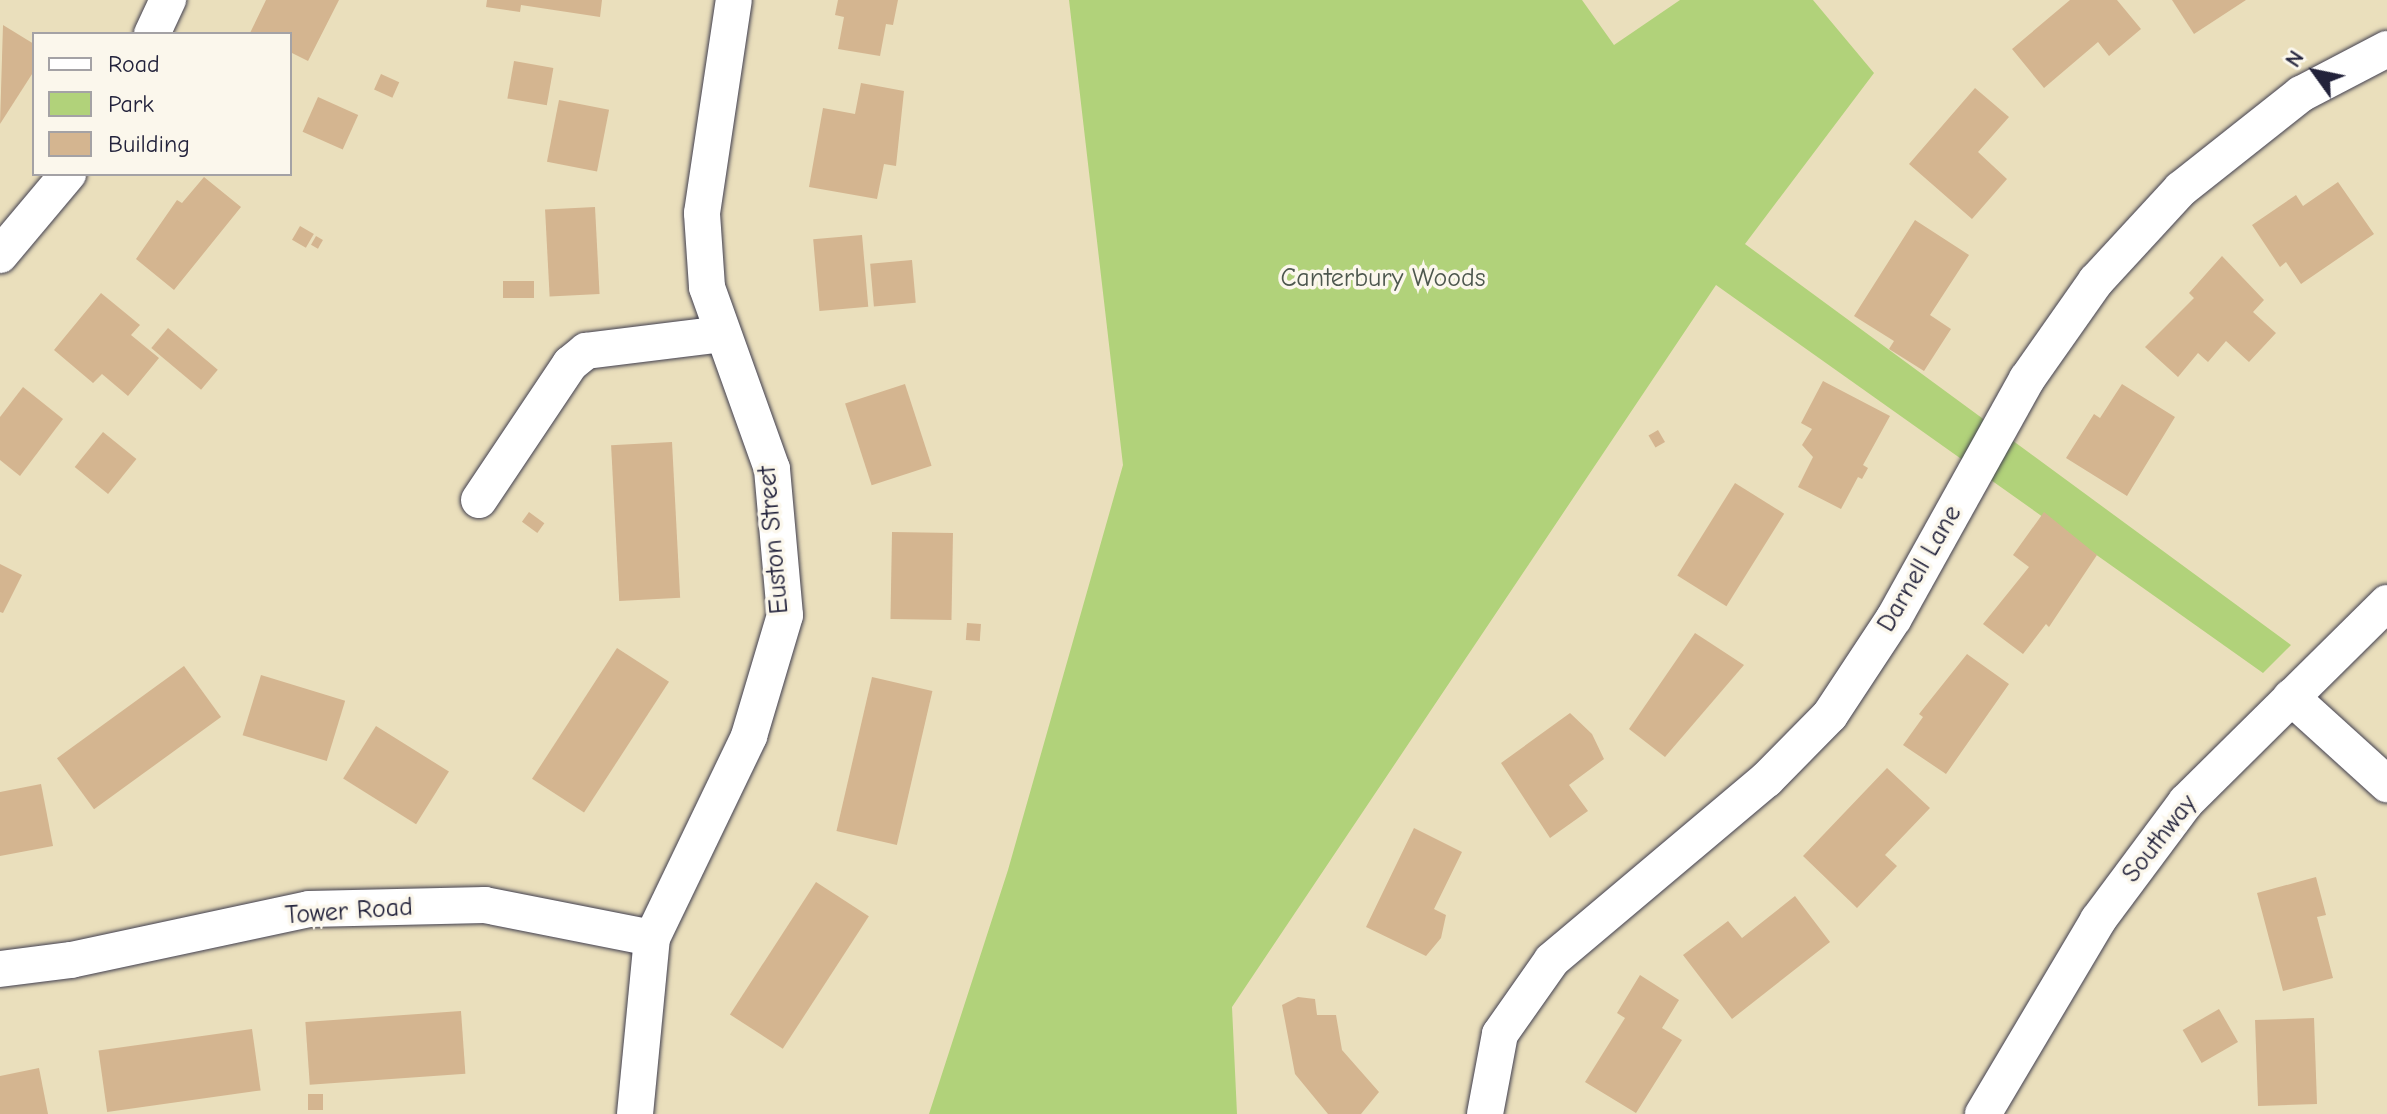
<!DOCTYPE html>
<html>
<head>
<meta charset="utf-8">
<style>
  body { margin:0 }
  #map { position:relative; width:2387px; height:1114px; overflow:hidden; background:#eadfbc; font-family:"Comic Neue",sans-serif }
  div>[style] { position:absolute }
  .green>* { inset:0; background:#b1d27a }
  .building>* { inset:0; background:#d4b590; transform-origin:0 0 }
  .roads { filter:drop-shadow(0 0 2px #403e4e) drop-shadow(0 0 2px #403e4e) }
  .minor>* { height:36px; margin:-18px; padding:0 18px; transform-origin:18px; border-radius:18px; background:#fff }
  span { translate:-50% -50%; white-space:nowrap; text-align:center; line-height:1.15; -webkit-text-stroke:7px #fbf7ec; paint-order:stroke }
  .park-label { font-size:26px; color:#4d574e }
  .street-label { font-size:26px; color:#22223b }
  .legend { position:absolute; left:32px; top:32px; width:260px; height:144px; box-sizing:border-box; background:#fbf7ec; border:2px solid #a4a2a5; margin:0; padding:10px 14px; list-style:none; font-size:24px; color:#22223b }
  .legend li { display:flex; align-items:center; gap:16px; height:40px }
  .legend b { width:40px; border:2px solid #a4a2a5 }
  .north { position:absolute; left:2275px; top:32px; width:80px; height:80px; -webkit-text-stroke:6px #fbf7ec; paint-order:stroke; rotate:303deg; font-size:22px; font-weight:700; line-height:32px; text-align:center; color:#22223b }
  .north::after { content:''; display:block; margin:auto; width:28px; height:36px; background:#22223b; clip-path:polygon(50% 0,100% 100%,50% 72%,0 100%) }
</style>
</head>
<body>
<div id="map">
  <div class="green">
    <i style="clip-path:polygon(1069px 0,1582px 0,1614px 45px,1680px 0,1813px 0,1874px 73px,1745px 244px,2291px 645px,2263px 673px,1716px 285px,1232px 1007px,1237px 1114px,929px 1114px,1008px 870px,1123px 465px)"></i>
  </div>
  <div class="building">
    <i style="clip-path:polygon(266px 0,339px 0,308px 61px,290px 52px,290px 34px,250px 33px)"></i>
    <i style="clip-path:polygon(487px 0,602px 0,600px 17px,521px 5px,520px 12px,486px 7px)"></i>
    <i style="clip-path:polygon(838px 0,898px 0,893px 25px,886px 24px,880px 56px,838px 49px,844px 17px,835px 15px)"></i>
    <i style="clip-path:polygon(2070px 0,2117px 0,2141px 29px,2109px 56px,2098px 42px,2044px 88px,2012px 49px)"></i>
    <i style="clip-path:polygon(2172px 0,2246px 0,2194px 34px)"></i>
    <i style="clip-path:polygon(3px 25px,34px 44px,34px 71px,0 124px)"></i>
    <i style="left:514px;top:61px;width:40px;height:38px;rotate:10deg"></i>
    <i style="left:381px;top:74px;width:20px;height:17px;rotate:24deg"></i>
    <i style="clip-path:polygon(861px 83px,904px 91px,896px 166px,884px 164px,877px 199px,809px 187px,823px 108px,855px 114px)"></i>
    <i style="clip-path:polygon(1975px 88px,2009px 117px,1978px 152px,2007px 179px,1972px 219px,1909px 164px)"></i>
    <i style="left:318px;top:97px;width:44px;height:38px;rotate:24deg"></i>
    <i style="left:559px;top:100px;width:51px;height:63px;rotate:11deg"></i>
    <i style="clip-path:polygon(204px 177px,241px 207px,174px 290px,136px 259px,177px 200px,182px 203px)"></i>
    <i style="clip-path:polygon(2338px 182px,2374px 234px,2301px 284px,2286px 262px,2280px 267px,2252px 225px,2296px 195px,2303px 206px)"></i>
    <i style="left:595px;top:207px;width:87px;height:50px;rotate:87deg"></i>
    <i style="clip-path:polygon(1915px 220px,1969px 255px,1930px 315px,1951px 329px,1924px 371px,1889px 349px,1894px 341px,1854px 316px)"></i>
    <i style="left:300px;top:226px;width:16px;height:16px;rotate:30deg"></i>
    <i style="left:862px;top:235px;width:72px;height:49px;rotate:85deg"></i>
    <i style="left:316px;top:236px;width:8px;height:10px;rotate:30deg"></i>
    <i style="clip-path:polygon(2222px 256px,2264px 300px,2253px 312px,2276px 333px,2249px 362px,2226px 341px,2208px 362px,2198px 353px,2178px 377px,2145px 347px,2194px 298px,2189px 293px)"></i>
    <i style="left:912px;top:260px;width:43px;height:42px;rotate:85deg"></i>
    <i style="left:534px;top:281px;width:17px;height:31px;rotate:90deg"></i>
    <i style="clip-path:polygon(101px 293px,140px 325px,131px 335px,159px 358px,128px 396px,102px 374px,93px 383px,54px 350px)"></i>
    <i style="left:168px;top:328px;width:65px;height:26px;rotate:40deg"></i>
    <i style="clip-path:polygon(1823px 381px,1890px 416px,1863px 465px,1868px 468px,1862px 479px,1858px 477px,1841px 509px,1798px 487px,1813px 457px,1802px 445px,1812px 429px,1801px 423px)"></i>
    <i style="left:905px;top:384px;width:86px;height:63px;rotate:72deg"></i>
    <i style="clip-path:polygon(2122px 384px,2175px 417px,2127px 496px,2066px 458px,2094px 414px,2100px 418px)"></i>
    <i style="clip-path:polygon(23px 387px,63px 419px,20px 476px,0 460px,0 417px)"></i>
    <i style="left:1658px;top:430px;width:14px;height:11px;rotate:60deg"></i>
    <i style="left:103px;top:432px;width:43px;height:45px;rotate:39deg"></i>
    <i style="left:672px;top:442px;width:156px;height:61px;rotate:87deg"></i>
    <i style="left:1735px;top:483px;width:58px;height:109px;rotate:32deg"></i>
    <i style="left:529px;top:512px;width:19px;height:12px;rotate:36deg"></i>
    <i style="clip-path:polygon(2044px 512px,2097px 555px,2049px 627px,2046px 624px,2023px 654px,1983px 624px,2029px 567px,2013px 555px)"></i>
    <i style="left:892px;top:532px;width:61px;height:87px;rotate:1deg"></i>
    <i style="clip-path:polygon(0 564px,22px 575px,3px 613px,0 612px)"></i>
    <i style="left:967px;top:623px;width:14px;height:17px;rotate:4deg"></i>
    <i style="clip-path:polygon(1695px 633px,1744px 665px,1665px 757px,1629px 729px)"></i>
    <i style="left:617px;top:648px;width:62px;height:156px;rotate:33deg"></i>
    <i style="clip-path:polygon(1967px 654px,2009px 684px,1946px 774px,1903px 745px,1923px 717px,1919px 714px)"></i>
    <i style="left:184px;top:666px;width:63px;height:157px;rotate:54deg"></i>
    <i style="left:261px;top:675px;width:88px;height:63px;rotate:17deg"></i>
    <i style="left:872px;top:677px;width:62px;height:158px;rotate:13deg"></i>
    <i style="clip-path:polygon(1570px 713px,1592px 734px,1604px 759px,1569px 785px,1588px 811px,1550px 838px,1501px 763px)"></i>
    <i style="left:376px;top:726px;width:86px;height:62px;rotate:32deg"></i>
    <i style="clip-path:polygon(1887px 768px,1930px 808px,1885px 855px,1897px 866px,1857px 908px,1803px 856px)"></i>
    <i style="clip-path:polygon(41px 784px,53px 846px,0 856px,0 792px)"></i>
    <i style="clip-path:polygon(1414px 828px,1462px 852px,1434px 909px,1446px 915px,1441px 938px,1426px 956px,1366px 927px)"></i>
    <i style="clip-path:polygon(2316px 877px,2326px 915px,2317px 917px,2333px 978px,2283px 991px,2257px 893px)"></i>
    <i style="left:816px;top:882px;width:63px;height:158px;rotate:33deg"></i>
    <i style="clip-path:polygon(1795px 896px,1830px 942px,1732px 1019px,1683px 955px,1728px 921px,1742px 938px)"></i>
    <i style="clip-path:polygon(1640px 975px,1679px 1000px,1662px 1028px,1682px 1040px,1636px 1113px,1585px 1082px,1625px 1018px,1617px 1013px)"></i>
    <i style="clip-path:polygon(1298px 997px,1315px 999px,1317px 1015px,1336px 1015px,1342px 1050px,1379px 1092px,1361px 1114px,1328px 1114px,1295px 1074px,1282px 1005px)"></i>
    <i style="left:2219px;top:1009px;width:38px;height:42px;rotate:60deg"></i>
    <i style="left:461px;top:1011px;width:63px;height:156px;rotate:86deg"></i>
    <i style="left:2314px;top:1018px;width:86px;height:59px;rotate:88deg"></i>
    <i style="left:252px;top:1029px;width:62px;height:155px;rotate:82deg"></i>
    <i style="clip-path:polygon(39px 1068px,48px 1114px,0 1114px,0 1076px)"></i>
    <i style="left:323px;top:1094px;width:16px;height:15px;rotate:90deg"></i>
  </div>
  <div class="roads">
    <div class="minor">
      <i style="left:152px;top:34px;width:38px;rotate:-65deg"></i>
      <i style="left:0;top:255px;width:106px;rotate:-50deg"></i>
      <i style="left:479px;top:500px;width:164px;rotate:-56.2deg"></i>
      <i style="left:570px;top:364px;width:21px;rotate:-39deg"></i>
      <i style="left:586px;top:351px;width:137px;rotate:-7.1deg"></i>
      <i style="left:2291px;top:697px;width:130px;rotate:42.2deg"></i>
      <i style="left:0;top:969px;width:72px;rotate:-7.2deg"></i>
      <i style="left:71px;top:960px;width:243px;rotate:-12.1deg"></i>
      <i style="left:309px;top:909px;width:176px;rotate:-1.3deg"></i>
      <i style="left:485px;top:905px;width:170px;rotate:11.2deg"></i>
      <i style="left:635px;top:1114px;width:177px;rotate:-84.5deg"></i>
      <i style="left:652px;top:938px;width:224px;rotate:-64.3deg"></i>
      <i style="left:749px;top:736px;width:126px;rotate:-73.4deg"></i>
      <i style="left:785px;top:615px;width:147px;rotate:-95.1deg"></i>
      <i style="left:772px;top:469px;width:193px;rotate:-109.7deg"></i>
      <i style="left:707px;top:287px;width:74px;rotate:-93.9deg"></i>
      <i style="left:702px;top:213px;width:215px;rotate:-81.5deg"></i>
      <i style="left:1485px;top:1114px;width:81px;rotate:-79.4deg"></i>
      <i style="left:1500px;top:1034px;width:90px;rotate:-54.9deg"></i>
      <i style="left:1552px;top:960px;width:280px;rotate:-40.1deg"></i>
      <i style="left:1766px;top:780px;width:91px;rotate:-45.4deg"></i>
      <i style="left:1830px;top:715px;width:116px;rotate:-56.6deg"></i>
      <i style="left:1894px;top:618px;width:274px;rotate:-60.9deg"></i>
      <i style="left:2027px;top:379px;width:120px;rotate:-54.9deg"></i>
      <i style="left:2096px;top:281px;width:125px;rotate:-47.3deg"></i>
      <i style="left:2181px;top:189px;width:153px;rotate:-38.4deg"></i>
      <i style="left:2301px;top:94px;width:97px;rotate:-27.6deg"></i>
      <i style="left:1983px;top:1114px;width:226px;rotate:-59.3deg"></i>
      <i style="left:2098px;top:920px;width:147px;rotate:-53.3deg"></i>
      <i style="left:2186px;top:802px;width:283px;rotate:-44.7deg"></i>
    </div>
  </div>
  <div class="park-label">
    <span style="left:1383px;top:279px">Canterbury Woods</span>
  </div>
  <div class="street-label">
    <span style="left:774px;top:540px;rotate:-95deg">Euston Street</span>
    <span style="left:1920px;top:569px;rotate:-60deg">Darnell Lane</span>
    <span style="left:2160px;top:839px;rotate:-52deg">Southway</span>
    <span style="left:349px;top:912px;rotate:-4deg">Tower Road</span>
  </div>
  <ul class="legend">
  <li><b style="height:10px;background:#fff"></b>Road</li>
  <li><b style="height:22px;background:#b1d27a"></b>Park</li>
  <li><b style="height:22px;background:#d4b590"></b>Building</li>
  </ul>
  <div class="north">N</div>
</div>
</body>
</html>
